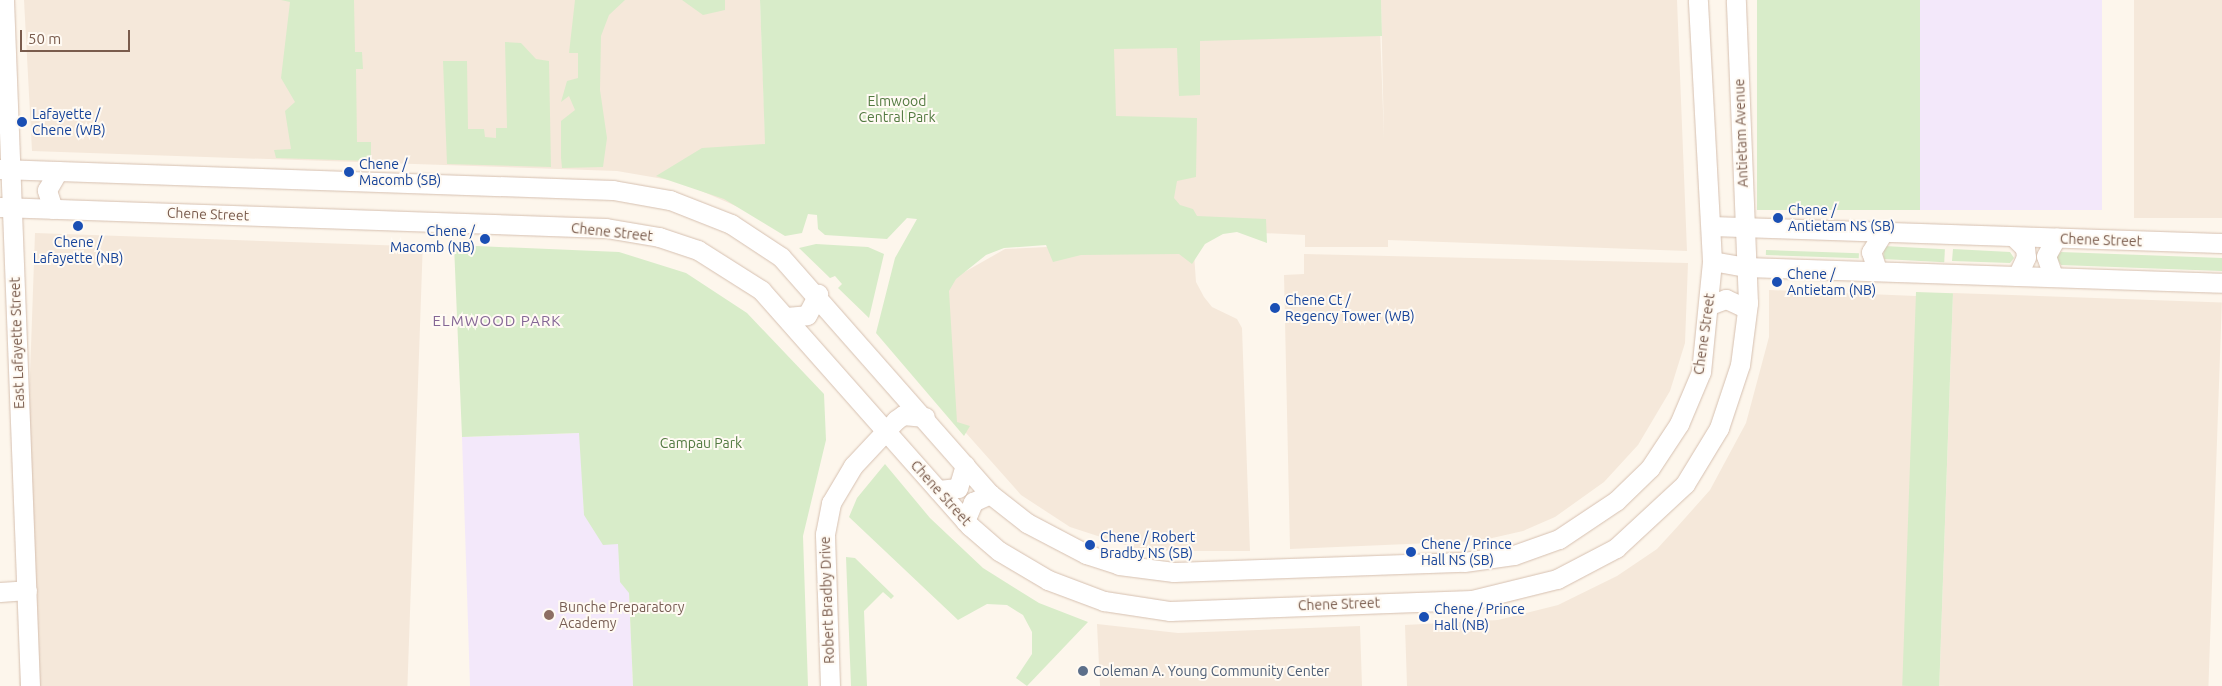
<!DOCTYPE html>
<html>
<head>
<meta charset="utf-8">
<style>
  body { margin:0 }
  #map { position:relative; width:2222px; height:686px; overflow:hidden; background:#fdf6ec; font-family:Ubuntu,sans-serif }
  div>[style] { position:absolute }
  .residential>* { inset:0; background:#f5e8da; transform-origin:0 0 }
  .education>* { inset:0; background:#f3e8fa; transform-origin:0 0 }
  .green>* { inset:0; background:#d8ecc9; transform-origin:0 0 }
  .roads { filter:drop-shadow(0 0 1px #d6c0b0) drop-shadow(0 0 1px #d6c0b0) }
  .secondary>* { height:19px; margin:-9.5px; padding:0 9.5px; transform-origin:9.5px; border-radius:9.5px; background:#fff }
  .dots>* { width:14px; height:14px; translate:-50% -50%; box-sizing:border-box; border:2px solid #fffaf3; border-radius:50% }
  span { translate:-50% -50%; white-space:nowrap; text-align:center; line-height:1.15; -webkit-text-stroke:4px #fffaf3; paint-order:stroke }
  .park-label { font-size:14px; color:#537a41 }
  .transit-label { font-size:14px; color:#164399 }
  .left { translate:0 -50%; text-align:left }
  .right { translate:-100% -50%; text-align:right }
  .street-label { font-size:14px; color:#7a5c4d }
  .education-label { font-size:14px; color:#785e54 }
  .service-label { font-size:14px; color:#4e5e75 }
  .neighbourhood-label { font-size:15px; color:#846695; letter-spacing:1px }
  .scale { position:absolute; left:20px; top:30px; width:110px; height:22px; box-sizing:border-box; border:2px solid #7a5c4d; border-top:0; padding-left:6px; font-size:15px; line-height:18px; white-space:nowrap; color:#7a5c4d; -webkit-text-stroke:4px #fffaf3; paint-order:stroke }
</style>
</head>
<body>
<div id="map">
  <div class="residential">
    <i style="clip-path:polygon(24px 0,760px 0,768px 212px,754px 214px,681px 182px,617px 171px,32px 151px)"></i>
    <i style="clip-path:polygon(1004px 0,1379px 0,1384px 139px,1381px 0,1677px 0,1687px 251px,1388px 240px,1388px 247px,1305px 247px,1305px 235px,1181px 229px)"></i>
    <i style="left:2134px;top:0;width:88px;height:218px"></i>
    <i style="left:35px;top:233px;width:388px;height:453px;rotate:2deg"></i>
    <i style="clip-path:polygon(1047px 247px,1194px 254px,1196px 282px,1204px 297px,1212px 307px,1237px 319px,1242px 328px,1250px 551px,1144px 551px,1070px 527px,1021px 495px,894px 352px,954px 278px,1005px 249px)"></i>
    <i style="clip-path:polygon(1304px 254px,1688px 263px,1685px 343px,1670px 391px,1638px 445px,1604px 482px,1555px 517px,1523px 531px,1479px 541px,1290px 549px,1284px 275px,1304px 274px)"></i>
    <i style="clip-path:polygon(1769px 290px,1916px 296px,1933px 686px,1407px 686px,1405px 625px,1498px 620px,1558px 605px,1617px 576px,1657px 549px,1678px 526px,1710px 490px,1746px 423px,1769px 337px)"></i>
    <i style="left:1953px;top:293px;width:269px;height:393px;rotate:2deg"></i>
    <i style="clip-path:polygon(1097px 624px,1178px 633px,1360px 626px,1362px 686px,1100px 686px)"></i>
  </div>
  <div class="education">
    <i style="left:1757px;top:0;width:345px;height:210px"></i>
    <i style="clip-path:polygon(580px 433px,584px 515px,627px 544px,633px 686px,470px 686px,462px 437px)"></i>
  </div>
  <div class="green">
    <i style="clip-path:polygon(281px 0,354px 0,355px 52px,362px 52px,363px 69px,356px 69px,357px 142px,371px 142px,371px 161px,276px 158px,274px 150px,291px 149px,285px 111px,295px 102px,281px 78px,290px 2px)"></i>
    <i style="clip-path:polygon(575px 0,625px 0,609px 15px,601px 36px,600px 90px,607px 138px,603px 167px,562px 168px,561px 158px,561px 121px,575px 110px,569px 96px,561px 102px,567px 81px,578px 78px,578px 53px,569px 53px)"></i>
    <i style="clip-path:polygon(682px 0,725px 0,725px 10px,703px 15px)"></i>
    <i style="clip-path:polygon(760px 0,1381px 0,1382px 36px,1200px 41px,1200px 95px,1179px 96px,1177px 48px,1114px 49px,1116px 116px,1197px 118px,1196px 177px,1177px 181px,1174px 198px,1180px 205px,1193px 209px,1197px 216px,1266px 219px,1267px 243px,1237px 232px,1223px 234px,1205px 244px,1192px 264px,1179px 254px,1081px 255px,1053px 262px,1046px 245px,1004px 248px,986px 255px,956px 279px,949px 291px,957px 422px,970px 426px,964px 436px,876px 333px,895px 258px,917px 219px,907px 218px,887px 239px,825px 235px,818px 229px,817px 215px,808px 214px,802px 233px,785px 236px,724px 199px,656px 176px,702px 148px,765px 144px)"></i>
    <i style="left:1757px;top:0;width:163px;height:210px"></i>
    <i style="clip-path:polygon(505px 42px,521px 43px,536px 59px,549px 61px,551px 167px,447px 164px,443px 61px,467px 61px,468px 129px,484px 129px,485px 137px,496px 138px,496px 128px,507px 128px)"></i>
    <i style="clip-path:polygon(816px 244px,868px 247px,884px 254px,869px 318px,838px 288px,842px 284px,835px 276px,830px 278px,799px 248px)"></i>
    <i style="clip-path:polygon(454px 245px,619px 252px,686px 273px,747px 313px,824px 394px,826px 440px,803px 536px,808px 686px,633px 686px,629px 593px,620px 582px,618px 544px,603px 545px,584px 515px,579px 433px,462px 437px)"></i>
    <i style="left:1884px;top:246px;width:61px;height:13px;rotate:3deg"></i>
    <i style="clip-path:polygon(1953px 249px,2010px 252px,2014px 258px,2010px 263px,1952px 261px)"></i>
    <i style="left:1766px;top:250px;width:93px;height:5px;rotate:2deg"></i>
    <i style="clip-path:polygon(2061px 252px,2222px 258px,2222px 271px,2061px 265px,2056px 257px)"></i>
    <i style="left:1916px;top:292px;width:37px;height:394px;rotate:2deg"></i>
    <i style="clip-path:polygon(885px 464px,930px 518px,983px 568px,1039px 603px,1088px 622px,1027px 686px,1016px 678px,1032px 654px,1032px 632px,1023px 615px,1007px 605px,987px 604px,958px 620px,849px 517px,857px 498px)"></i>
    <i style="clip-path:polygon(846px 557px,855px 558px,894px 596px,891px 599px,883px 592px,864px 611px,867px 686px,851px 686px)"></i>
  </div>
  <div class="roads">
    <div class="secondary">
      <i style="left:4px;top:0;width:686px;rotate:87.83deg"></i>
      <i style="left:0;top:169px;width:613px;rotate:1.96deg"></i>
      <i style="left:613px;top:190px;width:58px;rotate:10deg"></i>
      <i style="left:670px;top:200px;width:66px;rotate:21.5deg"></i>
      <i style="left:731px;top:224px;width:60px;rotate:33.4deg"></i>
      <i style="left:781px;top:257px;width:316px;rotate:48.6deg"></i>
      <i style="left:990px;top:494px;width:47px;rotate:38.1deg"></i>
      <i style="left:1027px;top:523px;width:67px;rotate:27.7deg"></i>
      <i style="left:1086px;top:554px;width:35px;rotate:18deg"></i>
      <i style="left:1119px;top:565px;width:55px;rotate:7.3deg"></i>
      <i style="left:1174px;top:572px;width:290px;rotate:-2deg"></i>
      <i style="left:1464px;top:562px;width:50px;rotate:-8deg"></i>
      <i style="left:1514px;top:555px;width:48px;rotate:-19.6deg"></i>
      <i style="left:1559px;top:539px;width:69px;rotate:-33.7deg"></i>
      <i style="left:1616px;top:501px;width:47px;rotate:-44.1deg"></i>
      <i style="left:1650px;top:468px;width:53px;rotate:-56.6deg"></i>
      <i style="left:1679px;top:424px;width:56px;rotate:-67.1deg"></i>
      <i style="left:1701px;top:372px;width:112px;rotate:-84.3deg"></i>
      <i style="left:1712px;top:261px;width:261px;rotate:-93.1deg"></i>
      <i style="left:0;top:207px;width:606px;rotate:1.98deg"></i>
      <i style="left:606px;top:228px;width:54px;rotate:9.6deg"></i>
      <i style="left:659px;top:237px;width:41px;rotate:18.4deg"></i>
      <i style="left:698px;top:250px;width:75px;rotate:32.4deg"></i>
      <i style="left:761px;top:290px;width:315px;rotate:48.5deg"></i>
      <i style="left:970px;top:526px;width:38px;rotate:41deg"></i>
      <i style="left:999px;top:551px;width:57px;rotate:30.6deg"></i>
      <i style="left:1048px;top:580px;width:60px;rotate:20.6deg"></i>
      <i style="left:1104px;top:601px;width:67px;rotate:8.6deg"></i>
      <i style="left:1170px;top:611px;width:302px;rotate:-2.1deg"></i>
      <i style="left:1472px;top:600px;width:88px;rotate:-13.9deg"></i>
      <i style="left:1557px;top:579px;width:67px;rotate:-27.7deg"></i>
      <i style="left:1616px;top:548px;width:94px;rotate:-42.8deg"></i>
      <i style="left:1685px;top:484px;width:66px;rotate:-58.7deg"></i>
      <i style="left:1719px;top:428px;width:66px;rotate:-71.6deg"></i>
      <i style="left:1740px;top:365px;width:63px;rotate:-82.6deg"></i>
      <i style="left:1748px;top:303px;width:303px;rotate:-92.3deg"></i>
      <i style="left:53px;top:209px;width:20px;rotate:-108deg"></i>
      <i style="left:47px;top:190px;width:22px;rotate:-60deg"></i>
      <i style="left:1711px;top:226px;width:511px;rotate:1.91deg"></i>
      <i style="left:2015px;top:238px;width:14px;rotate:45deg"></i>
      <i style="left:2025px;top:248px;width:9px;rotate:84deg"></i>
      <i style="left:2026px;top:257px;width:21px;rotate:115deg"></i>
      <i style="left:1712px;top:261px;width:35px;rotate:10deg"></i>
      <i style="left:1746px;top:267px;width:476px;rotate:1.9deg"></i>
      <i style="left:1877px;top:270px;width:19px;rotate:-108deg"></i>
      <i style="left:1871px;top:252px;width:25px;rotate:-58deg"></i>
      <i style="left:2053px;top:276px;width:21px;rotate:-109deg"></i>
      <i style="left:2046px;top:256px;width:21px;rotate:-61deg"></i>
      <i style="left:1710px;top:305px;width:17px;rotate:-21deg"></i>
      <i style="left:1726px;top:299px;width:23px;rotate:25deg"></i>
      <i style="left:786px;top:317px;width:21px;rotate:-5deg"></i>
      <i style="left:807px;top:315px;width:24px;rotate:-62deg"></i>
      <i style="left:938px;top:490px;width:20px;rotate:-6deg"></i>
      <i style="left:958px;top:488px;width:24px;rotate:-73deg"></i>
      <i style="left:965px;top:521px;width:21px;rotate:-67deg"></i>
      <i style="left:973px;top:502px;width:19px;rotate:-25deg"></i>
      <i style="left:0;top:592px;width:27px;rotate:-4deg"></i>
      <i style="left:830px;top:686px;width:152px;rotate:-91.9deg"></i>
      <i style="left:825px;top:534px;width:32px;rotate:-79deg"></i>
      <i style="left:831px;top:503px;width:43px;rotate:-59.3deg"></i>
      <i style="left:853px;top:466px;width:63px;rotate:-46.9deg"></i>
      <i style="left:896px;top:420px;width:9px;rotate:-36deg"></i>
      <i style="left:903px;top:415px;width:22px;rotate:5deg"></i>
    </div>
  </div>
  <div class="dots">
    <i style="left:22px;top:122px;background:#1a4fb4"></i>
    <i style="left:349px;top:172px;background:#1a4fb4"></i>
    <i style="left:1778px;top:218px;background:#1a4fb4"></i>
    <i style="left:78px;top:226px;background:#1a4fb4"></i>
    <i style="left:485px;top:239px;background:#1a4fb4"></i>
    <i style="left:1777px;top:282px;background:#1a4fb4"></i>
    <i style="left:1275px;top:308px;background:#1a4fb4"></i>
    <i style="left:1090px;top:545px;background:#1a4fb4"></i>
    <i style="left:1411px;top:552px;background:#1a4fb4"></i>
    <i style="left:549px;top:615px;background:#8d6e63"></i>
    <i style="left:1424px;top:617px;background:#1a4fb4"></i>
    <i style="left:1083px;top:671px;background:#5c6f8a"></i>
  </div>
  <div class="park-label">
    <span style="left:897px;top:109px">Elmwood<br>Central Park</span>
    <span style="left:701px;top:443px">Campau Park</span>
  </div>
  <div class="transit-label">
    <span class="left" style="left:32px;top:122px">Lafayette /<br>Chene (WB)</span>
    <span class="left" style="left:359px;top:172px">Chene /<br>Macomb (SB)</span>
    <span class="left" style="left:1788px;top:218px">Chene /<br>Antietam NS (SB)</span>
    <span class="right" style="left:475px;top:239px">Chene /<br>Macomb (NB)</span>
    <span style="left:78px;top:250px">Chene /<br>Lafayette (NB)</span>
    <span class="left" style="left:1787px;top:282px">Chene /<br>Antietam (NB)</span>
    <span class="left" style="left:1285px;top:308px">Chene Ct /<br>Regency Tower (WB)</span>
    <span class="left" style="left:1100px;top:545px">Chene / Robert<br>Bradby NS (SB)</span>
    <span class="left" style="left:1421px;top:552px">Chene / Prince<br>Hall NS (SB)</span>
    <span class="left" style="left:1434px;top:617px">Chene / Prince<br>Hall (NB)</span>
  </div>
  <div class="street-label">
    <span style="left:1741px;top:133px;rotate:-92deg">Antietam Avenue</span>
    <span style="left:208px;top:214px;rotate:2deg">Chene Street</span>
    <span style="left:612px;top:232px;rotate:6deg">Chene Street</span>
    <span style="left:2101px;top:240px;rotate:2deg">Chene Street</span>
    <span style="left:1704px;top:334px;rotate:-82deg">Chene Street</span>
    <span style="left:17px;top:343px;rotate:-92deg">East Lafayette Street</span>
    <span style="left:941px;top:493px;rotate:48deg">Chene Street</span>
    <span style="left:827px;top:600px;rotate:-92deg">Robert Bradby Drive</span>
    <span style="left:1339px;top:604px;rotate:-2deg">Chene Street</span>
  </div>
  <div class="education-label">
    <span class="left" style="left:559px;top:615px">Bunche Preparatory<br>Academy</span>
  </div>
  <div class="service-label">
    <span class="left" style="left:1093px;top:671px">Coleman A. Young Community Center</span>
  </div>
  <div class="neighbourhood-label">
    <span style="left:497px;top:321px">ELMWOOD PARK</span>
  </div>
  <div class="scale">50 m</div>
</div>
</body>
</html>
